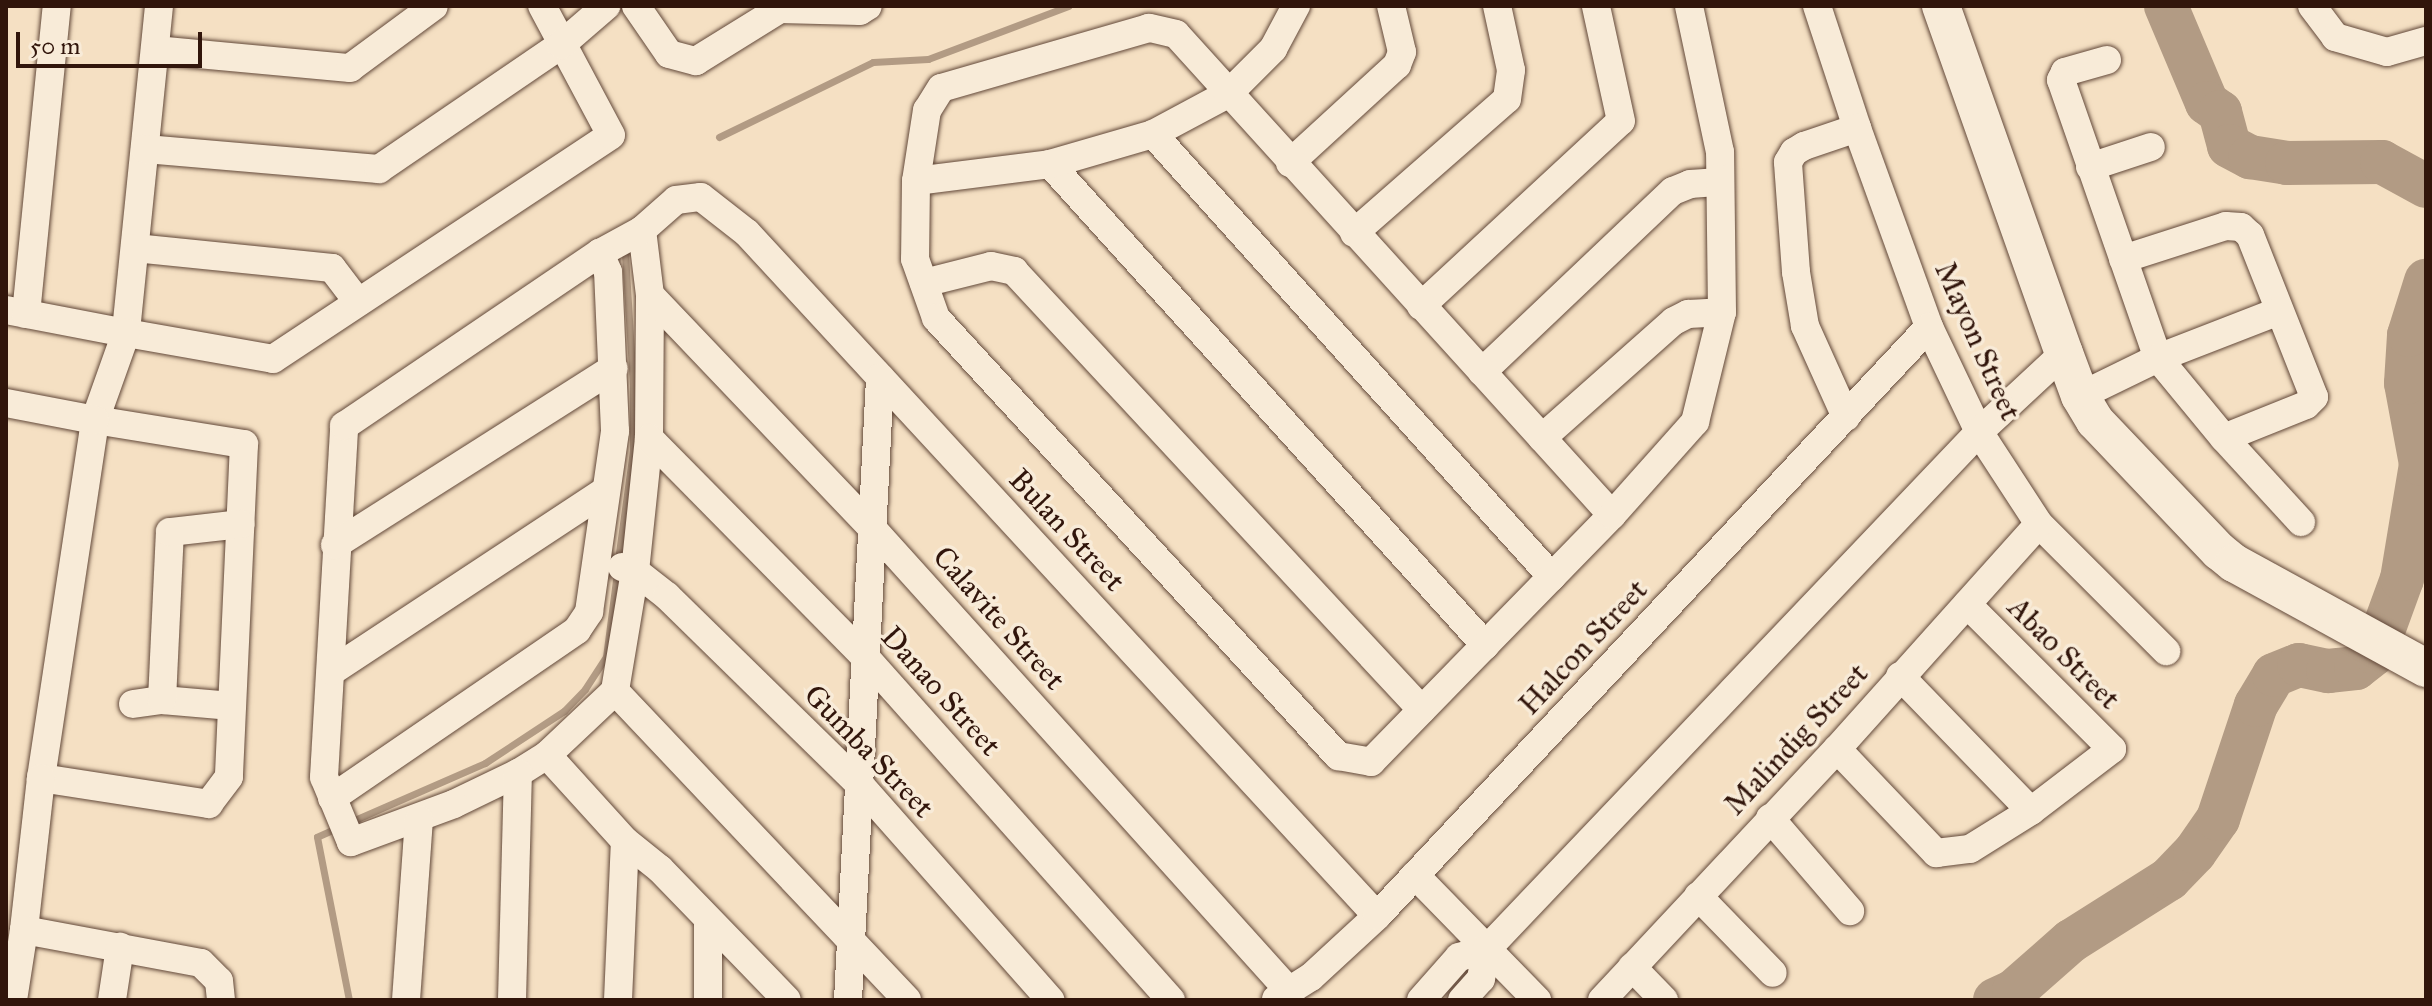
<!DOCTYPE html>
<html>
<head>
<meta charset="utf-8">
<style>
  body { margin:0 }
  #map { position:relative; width:2432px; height:1006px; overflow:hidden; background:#f5e0c3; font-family:"IM FELL Great Primer",serif }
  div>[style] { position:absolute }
  .stream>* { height:7px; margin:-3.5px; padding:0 3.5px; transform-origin:3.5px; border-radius:3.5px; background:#b29b84 }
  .river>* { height:44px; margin:-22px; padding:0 22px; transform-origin:22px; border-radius:22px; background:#b29b84 }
  .roads { filter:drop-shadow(0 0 2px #624839) drop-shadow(0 0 2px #624839) }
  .street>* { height:28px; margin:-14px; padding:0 14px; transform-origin:14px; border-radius:14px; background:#f8ebd8 }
  .secondary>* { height:38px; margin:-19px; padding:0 19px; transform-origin:19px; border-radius:19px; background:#f8ebd8 }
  span { translate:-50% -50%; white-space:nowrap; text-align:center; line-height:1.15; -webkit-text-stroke:7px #f8ebd8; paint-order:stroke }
  .street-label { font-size:30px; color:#31150b }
  .frame { position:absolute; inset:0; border:8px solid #31150b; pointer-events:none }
  .scale { position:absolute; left:16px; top:32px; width:186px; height:36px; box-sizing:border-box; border:4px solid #31150b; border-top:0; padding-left:10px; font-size:24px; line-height:28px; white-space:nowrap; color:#31150b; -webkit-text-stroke:6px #f8ebd8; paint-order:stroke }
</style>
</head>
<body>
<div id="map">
  <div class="stream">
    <i style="left:719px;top:137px;width:171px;rotate:-26deg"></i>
    <i style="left:873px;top:62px;width:55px;rotate:-3.1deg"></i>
    <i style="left:928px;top:59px;width:150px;rotate:-20.7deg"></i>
    <i style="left:618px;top:560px;width:111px;rotate:-82.2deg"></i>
    <i style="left:633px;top:450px;width:65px;rotate:-90deg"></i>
    <i style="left:633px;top:385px;width:131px;rotate:-93.5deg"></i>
    <i style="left:350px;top:822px;width:147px;rotate:-23.6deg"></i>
    <i style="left:485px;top:763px;width:95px;rotate:-33.4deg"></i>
    <i style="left:564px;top:711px;width:30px;rotate:-46deg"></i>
    <i style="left:585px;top:689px;width:38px;rotate:-57deg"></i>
    <i style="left:606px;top:657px;width:86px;rotate:-82.6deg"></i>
    <i style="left:339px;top:827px;width:24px;rotate:156deg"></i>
    <i style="left:317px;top:837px;width:166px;rotate:78.9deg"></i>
  </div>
  <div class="river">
    <i style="left:2166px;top:6px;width:105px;rotate:67.1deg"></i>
    <i style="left:2207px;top:103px;width:16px;rotate:35deg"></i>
    <i style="left:2220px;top:112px;width:35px;rotate:75deg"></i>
    <i style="left:2229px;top:146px;width:24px;rotate:28deg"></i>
    <i style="left:2250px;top:157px;width:37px;rotate:9deg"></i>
    <i style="left:2287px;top:163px;width:95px;rotate:-0.6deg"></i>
    <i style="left:2382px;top:162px;width:50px;rotate:28.6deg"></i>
    <i style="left:1995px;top:1000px;width:21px;rotate:-25deg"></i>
    <i style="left:2014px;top:991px;width:76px;rotate:-41.3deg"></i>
    <i style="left:2071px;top:941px;width:116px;rotate:-32.3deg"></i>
    <i style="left:2169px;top:879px;width:37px;rotate:-46deg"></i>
    <i style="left:2195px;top:852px;width:40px;rotate:-55.1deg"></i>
    <i style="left:2218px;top:819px;width:120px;rotate:-71.6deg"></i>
    <i style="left:2256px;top:705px;width:35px;rotate:-59deg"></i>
    <i style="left:2274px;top:675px;width:27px;rotate:-22deg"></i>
    <i style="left:2299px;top:665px;width:30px;rotate:12deg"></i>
    <i style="left:2328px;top:671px;width:28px;rotate:-6deg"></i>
    <i style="left:2356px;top:668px;width:24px;rotate:-38deg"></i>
    <i style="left:2375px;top:653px;width:79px;rotate:-70deg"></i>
    <i style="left:2402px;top:579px;width:117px;rotate:-80.6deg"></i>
    <i style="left:2421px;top:464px;width:82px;rotate:-100.5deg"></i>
    <i style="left:2406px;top:383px;width:48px;rotate:-86.4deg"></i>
    <i style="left:2409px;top:335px;width:57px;rotate:-72.5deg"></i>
  </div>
  <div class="roads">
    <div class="street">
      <i style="left:159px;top:6px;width:329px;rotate:95.8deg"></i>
      <i style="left:126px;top:333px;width:149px;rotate:10deg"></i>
      <i style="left:273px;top:359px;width:405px;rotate:-33.5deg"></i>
      <i style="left:611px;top:135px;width:146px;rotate:-118.1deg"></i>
      <i style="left:636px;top:6px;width:58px;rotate:55.5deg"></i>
      <i style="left:669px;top:54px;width:28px;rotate:15deg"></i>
      <i style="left:696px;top:61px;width:99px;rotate:-31.8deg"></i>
      <i style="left:780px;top:9px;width:80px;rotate:1.4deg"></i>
      <i style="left:860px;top:11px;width:9px;rotate:-32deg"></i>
      <i style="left:1817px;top:6px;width:128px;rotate:71.8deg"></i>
      <i style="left:1857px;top:128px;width:212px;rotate:70.1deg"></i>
      <i style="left:1929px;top:327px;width:116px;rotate:64.5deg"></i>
      <i style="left:1979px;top:432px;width:110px;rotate:56.9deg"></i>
      <i style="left:2039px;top:524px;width:180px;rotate:45deg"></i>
      <i style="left:2312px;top:6px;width:39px;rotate:53deg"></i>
      <i style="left:2335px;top:37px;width:54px;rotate:16.1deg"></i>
      <i style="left:2387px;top:52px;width:41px;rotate:-15.8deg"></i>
      <i style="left:155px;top:50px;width:196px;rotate:5.3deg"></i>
      <i style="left:350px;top:68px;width:104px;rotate:-36.4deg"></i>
      <i style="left:2107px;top:60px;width:44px;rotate:164.1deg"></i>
      <i style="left:2065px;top:72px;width:9px;rotate:117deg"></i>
      <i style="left:2061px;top:80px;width:294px;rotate:70.8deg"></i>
      <i style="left:2158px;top:358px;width:104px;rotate:50.5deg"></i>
      <i style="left:2224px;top:438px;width:114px;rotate:47.5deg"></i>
      <i style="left:1153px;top:134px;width:596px;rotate:47.99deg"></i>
      <i style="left:145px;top:149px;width:235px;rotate:4.9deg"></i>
      <i style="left:379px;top:169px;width:220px;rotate:-34.3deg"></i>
      <i style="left:561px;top:45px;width:60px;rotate:-40.9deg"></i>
      <i style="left:1290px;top:163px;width:145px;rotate:-42.5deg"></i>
      <i style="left:1397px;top:65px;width:14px;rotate:-69deg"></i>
      <i style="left:1402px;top:52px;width:47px;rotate:-103.4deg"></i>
      <i style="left:1050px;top:164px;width:649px;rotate:47.87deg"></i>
      <i style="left:2090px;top:167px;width:64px;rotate:-18.2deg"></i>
      <i style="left:916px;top:181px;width:135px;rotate:-7.2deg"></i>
      <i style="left:1050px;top:164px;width:107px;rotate:-16.2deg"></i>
      <i style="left:1153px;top:134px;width:85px;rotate:-28.1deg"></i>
      <i style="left:1228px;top:94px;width:64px;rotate:-45deg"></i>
      <i style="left:1273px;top:49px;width:49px;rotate:-61.9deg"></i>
      <i style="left:642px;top:230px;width:65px;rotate:83deg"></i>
      <i style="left:650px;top:295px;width:143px;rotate:90.4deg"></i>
      <i style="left:649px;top:438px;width:134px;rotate:96deg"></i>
      <i style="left:635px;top:571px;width:122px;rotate:99.5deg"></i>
      <i style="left:615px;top:691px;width:93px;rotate:136.7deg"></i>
      <i style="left:547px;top:755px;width:34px;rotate:148deg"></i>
      <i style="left:518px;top:773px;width:71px;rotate:154.2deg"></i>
      <i style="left:454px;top:804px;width:110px;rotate:159.7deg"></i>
      <i style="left:351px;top:842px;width:70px;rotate:-112.6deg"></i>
      <i style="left:324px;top:777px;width:352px;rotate:-86.7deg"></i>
      <i style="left:344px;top:426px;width:309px;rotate:-34.1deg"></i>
      <i style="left:600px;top:253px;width:48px;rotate:-28.7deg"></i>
      <i style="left:642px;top:230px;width:45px;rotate:-41.4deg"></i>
      <i style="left:676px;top:200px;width:25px;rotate:-7deg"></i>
      <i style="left:701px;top:197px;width:58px;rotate:38deg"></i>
      <i style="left:747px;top:233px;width:929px;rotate:47.31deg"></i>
      <i style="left:1354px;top:233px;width:203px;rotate:-41.2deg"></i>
      <i style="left:1507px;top:99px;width:29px;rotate:-82deg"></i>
      <i style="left:1511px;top:70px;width:66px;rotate:-102.3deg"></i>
      <i style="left:135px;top:248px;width:198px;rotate:5.8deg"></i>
      <i style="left:332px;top:268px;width:43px;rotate:52.6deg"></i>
      <i style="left:2123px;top:259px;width:108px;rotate:-17.8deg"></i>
      <i style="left:2226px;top:226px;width:15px;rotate:4deg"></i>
      <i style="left:2241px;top:227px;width:12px;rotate:42deg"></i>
      <i style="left:2250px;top:235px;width:174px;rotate:68.4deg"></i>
      <i style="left:2314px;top:397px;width:11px;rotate:135deg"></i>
      <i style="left:2306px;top:405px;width:88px;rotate:158.1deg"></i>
      <i style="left:924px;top:283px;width:69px;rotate:-14.2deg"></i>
      <i style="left:991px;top:266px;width:24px;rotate:12deg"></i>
      <i style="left:1014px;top:271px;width:599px;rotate:47.1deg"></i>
      <i style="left:650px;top:295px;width:322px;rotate:46.4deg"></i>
      <i style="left:872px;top:528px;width:626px;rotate:47.98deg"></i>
      <i style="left:1421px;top:306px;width:272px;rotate:-42.8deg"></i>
      <i style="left:1621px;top:121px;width:118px;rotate:-102.3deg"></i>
      <i style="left:6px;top:310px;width:122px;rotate:10.9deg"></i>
      <i style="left:126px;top:333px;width:92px;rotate:109.6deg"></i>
      <i style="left:95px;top:420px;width:151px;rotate:9.2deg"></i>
      <i style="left:244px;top:444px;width:333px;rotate:92.6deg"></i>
      <i style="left:229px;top:777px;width:34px;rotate:127deg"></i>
      <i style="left:209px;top:804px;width:170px;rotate:-171.2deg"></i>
      <i style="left:41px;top:778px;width:362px;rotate:-81.4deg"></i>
      <i style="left:95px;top:420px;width:91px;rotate:-169.2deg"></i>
      <i style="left:26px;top:314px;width:310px;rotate:-84.3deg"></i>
      <i style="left:1482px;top:372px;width:263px;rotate:-43.5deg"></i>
      <i style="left:1673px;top:191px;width:18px;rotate:-22deg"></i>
      <i style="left:1690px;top:184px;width:30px;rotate:-4deg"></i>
      <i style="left:2080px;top:396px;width:87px;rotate:-26deg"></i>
      <i style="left:2158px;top:358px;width:130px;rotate:-21.2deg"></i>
      <i style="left:1846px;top:417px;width:100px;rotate:-114.3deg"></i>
      <i style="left:1805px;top:326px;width:55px;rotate:-99.5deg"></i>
      <i style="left:1796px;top:272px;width:110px;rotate:-94.2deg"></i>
      <i style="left:1788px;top:162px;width:12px;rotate:-59deg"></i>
      <i style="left:1794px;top:152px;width:12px;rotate:-31deg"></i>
      <i style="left:1804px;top:146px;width:56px;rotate:-18.8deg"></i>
      <i style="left:649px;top:438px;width:310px;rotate:45.4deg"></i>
      <i style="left:867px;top:659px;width:457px;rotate:48.3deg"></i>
      <i style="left:1542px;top:438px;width:176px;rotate:-41.6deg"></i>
      <i style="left:1674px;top:321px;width:16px;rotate:-27deg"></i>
      <i style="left:1688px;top:314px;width:34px;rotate:-3deg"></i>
      <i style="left:1612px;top:515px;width:649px;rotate:-132.19deg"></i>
      <i style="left:1176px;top:34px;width:28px;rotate:-167deg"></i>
      <i style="left:1149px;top:28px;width:216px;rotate:163.9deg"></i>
      <i style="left:941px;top:88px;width:26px;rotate:122deg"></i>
      <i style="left:927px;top:110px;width:72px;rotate:98.8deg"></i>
      <i style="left:916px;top:181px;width:78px;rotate:90.7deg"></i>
      <i style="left:915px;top:259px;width:63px;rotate:70.4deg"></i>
      <i style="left:936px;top:318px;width:595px;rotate:47.45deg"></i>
      <i style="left:1338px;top:756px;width:34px;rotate:10deg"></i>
      <i style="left:1371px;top:762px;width:345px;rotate:-45.7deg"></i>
      <i style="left:1612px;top:515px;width:125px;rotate:-48.3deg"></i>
      <i style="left:1695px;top:422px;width:113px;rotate:-76.2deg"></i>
      <i style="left:1722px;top:312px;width:160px;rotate:-90.7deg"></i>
      <i style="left:1720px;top:152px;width:149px;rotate:-102deg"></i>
      <i style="left:335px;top:545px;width:330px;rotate:-32.4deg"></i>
      <i style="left:622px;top:567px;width:14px;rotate:17deg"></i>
      <i style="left:635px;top:571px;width:41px;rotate:38deg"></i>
      <i style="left:667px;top:596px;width:272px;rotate:44.4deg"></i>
      <i style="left:861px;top:786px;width:286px;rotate:48.5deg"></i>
      <i style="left:332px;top:671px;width:327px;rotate:-33.4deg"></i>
      <i style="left:1900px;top:676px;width:188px;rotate:45.9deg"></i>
      <i style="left:615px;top:691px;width:425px;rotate:46.6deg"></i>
      <i style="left:162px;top:700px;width:70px;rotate:4.9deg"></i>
      <i style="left:133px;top:704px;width:29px;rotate:-8deg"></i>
      <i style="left:162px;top:700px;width:168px;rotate:-87.3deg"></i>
      <i style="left:170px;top:532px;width:71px;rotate:-6.4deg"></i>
      <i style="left:1837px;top:749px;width:144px;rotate:46.4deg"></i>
      <i style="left:1936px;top:853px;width:34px;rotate:-7deg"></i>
      <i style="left:1970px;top:849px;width:72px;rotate:-31.9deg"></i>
      <i style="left:2031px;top:811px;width:102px;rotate:-37.4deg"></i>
      <i style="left:2112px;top:749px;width:205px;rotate:-135deg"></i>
      <i style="left:547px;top:755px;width:116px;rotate:47.8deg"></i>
      <i style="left:41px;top:778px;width:153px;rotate:96.4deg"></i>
      <i style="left:24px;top:930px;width:180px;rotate:10.6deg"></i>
      <i style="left:201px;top:963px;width:25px;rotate:45deg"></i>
      <i style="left:219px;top:981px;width:19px;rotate:84deg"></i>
      <i style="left:332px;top:798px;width:297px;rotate:-34.4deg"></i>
      <i style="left:577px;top:630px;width:22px;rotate:-56deg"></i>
      <i style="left:589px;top:612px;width:183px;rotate:-81.8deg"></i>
      <i style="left:615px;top:431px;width:159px;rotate:-92.5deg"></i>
      <i style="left:608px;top:272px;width:21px;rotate:-113deg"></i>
      <i style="left:1770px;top:818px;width:123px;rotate:49.3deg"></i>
      <i style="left:1415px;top:875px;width:175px;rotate:45.7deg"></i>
      <i style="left:1698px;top:896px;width:107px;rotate:45.8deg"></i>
      <i style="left:1632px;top:967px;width:46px;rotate:45.9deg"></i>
      <i style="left:1276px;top:999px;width:41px;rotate:-32.2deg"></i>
      <i style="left:1311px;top:977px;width:90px;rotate:-42.7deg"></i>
      <i style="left:1377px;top:916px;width:807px;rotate:-46.86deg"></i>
      <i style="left:13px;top:1000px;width:71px;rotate:-81.1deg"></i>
      <i style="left:112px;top:1000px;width:54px;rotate:-81.4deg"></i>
      <i style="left:406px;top:1000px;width:181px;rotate:-85.9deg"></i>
      <i style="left:512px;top:1000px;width:227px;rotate:-88.5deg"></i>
      <i style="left:618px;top:1000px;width:159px;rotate:-87.5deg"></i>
      <i style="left:625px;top:841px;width:45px;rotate:38.7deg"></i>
      <i style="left:660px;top:869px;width:182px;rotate:45.9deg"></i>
      <i style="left:708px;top:1000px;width:80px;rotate:-90deg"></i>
      <i style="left:848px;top:1000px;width:623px;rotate:-87.05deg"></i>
      <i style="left:1421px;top:1000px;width:57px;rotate:-48.5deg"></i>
      <i style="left:1459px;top:957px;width:28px;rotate:-15deg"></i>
      <i style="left:1486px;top:950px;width:715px;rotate:-46.42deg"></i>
      <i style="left:1979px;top:432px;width:116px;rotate:-42.9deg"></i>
      <i style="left:1462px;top:1000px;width:28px;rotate:-48deg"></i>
      <i style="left:1481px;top:979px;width:29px;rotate:-80deg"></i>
      <i style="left:1602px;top:1000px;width:344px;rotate:-46.9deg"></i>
      <i style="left:1837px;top:749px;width:302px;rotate:-48.1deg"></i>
    </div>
    <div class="secondary">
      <i style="left:1941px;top:6px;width:368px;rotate:70.5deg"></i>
      <i style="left:2064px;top:353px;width:46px;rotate:69.6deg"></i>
      <i style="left:2080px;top:396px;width:29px;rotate:59deg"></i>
      <i style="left:2095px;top:421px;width:180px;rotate:46.4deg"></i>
      <i style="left:2219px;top:551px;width:19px;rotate:39deg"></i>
      <i style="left:2234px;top:563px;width:219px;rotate:28.7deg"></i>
    </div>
  </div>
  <div class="street-label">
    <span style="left:1978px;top:341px;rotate:66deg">Mayon Street</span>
    <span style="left:1067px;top:530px;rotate:47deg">Bulan Street</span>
    <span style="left:999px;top:618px;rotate:48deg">Calavite Street</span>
    <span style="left:1583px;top:647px;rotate:-47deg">Halcon Street</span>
    <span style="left:2064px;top:653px;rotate:45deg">Abao Street</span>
    <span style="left:941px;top:691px;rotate:48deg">Danao Street</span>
    <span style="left:1796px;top:739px;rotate:-47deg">Malindig Street</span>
    <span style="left:869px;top:751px;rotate:46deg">Gumba Street</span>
  </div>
  <div class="frame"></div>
  <div class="scale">50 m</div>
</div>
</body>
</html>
